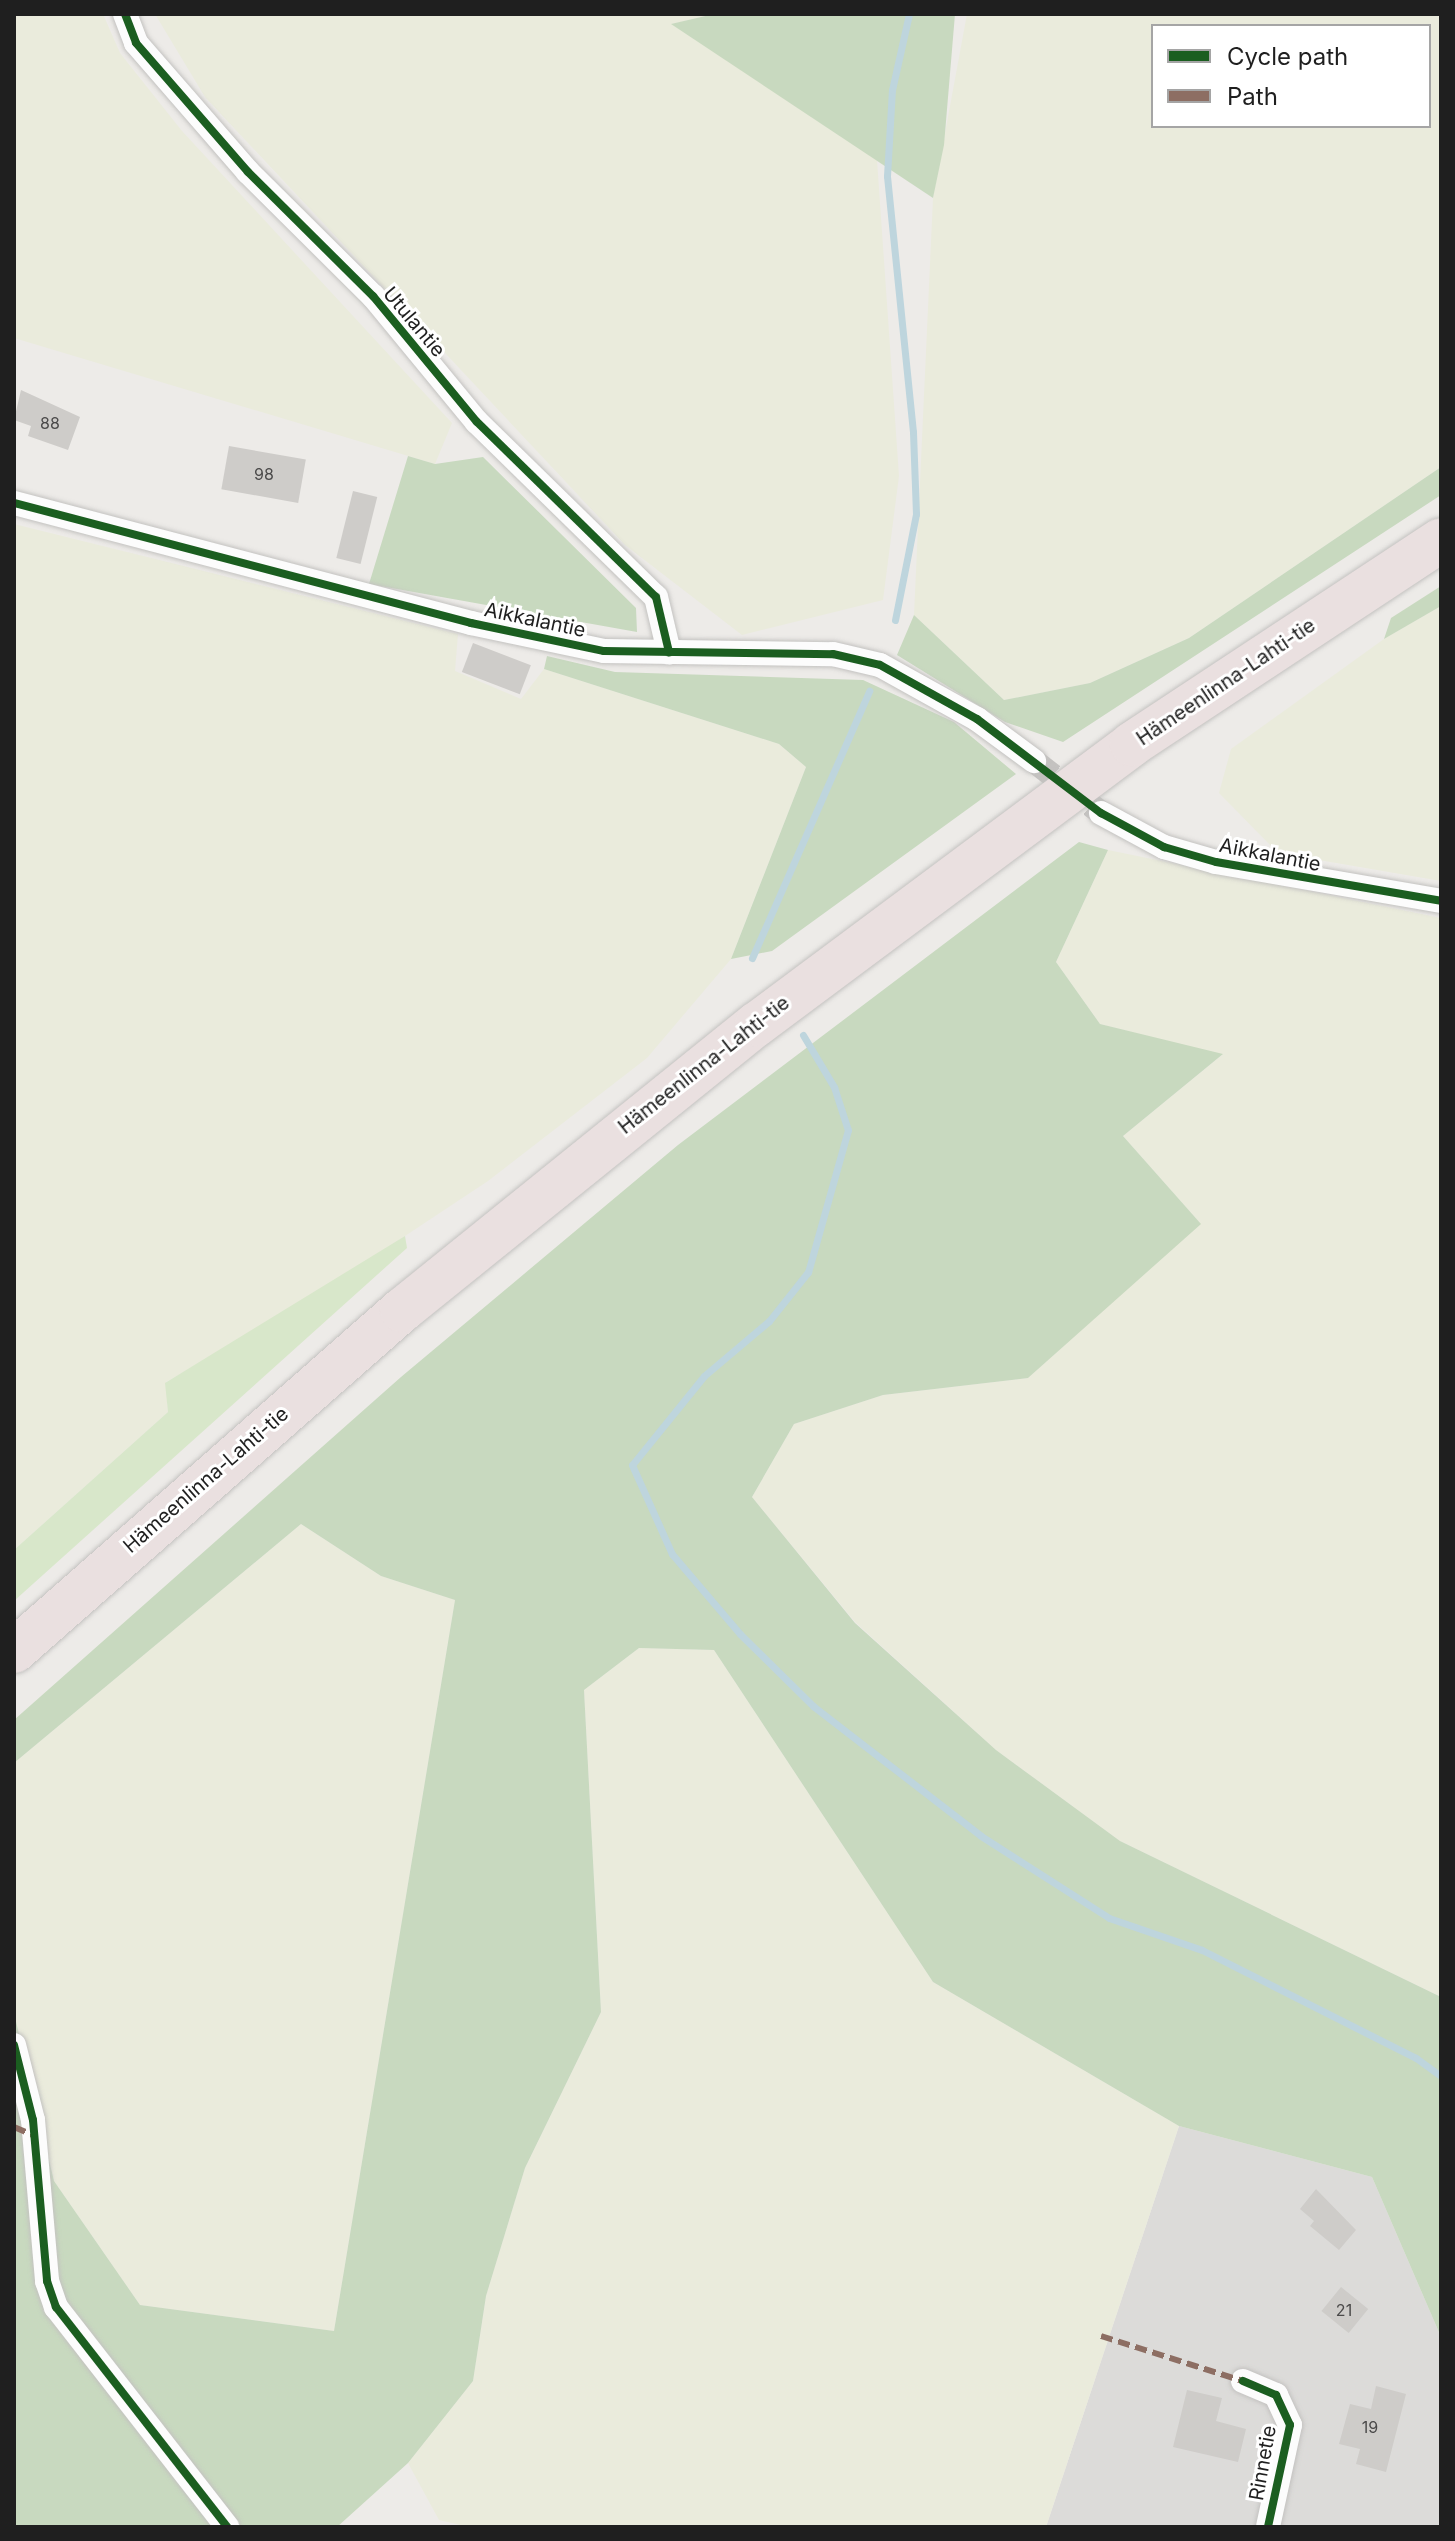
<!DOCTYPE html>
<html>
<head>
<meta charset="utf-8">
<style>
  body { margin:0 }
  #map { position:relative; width:1455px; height:2541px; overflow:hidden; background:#edebe8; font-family:Inter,sans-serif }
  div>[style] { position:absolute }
  .residential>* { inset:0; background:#dcdbd9 }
  .farmland>* { inset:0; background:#eaebdc }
  .grass>* { inset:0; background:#d8e7ca }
  .forest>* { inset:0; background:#c8d9bf }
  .stream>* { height:7px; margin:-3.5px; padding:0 3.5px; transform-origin:3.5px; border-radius:3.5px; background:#bed5dd }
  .building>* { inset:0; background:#ceccc9; transform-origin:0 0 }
  .street-tunnel>* { height:24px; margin-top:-12px; transform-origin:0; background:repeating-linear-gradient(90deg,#c4c2c0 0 24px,transparent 0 36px) }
  .roads { filter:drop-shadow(0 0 2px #c3c2c0) drop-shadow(0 0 2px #c3c2c0) }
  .street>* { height:24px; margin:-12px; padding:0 12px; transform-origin:12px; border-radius:12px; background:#fcfcfc }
  .highway>* { height:44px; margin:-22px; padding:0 22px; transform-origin:22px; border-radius:22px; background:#eae0e0 }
  .quiet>* { height:6px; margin-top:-3px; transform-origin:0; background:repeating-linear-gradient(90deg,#8d6e63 0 12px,transparent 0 18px) }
  .cycleway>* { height:8px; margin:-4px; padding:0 4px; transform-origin:4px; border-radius:4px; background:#1b5e20 }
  span { translate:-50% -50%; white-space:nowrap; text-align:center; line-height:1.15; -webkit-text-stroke:6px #fff; paint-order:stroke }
  .number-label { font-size:16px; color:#4b4a4a }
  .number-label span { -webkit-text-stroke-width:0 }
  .street-label { font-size:20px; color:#1f1f1f }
  .frame { position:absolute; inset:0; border:16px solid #1f1f1f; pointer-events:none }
  .legend { position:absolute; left:1151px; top:24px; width:280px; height:104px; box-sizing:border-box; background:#fff; border:2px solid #a5a5a5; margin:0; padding:10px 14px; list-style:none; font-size:24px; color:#1f1f1f }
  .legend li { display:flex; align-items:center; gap:16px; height:40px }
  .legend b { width:40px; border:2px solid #a5a5a5 }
</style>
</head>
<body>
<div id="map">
  <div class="residential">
    <i style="clip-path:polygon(1179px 2126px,1372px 2177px,1441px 2337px,1441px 2527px,1046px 2527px)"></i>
  </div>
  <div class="farmland">
    <i style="clip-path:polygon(14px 14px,103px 14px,120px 53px,182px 131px,452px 423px,435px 464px,14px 338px)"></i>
    <i style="clip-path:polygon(155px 14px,714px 14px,672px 24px,877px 160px,899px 476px,883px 600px,742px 635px,625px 545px,205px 97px)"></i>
    <i style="clip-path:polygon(evenodd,967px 14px,1441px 14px,1441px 467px,1189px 638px,1090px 683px,1004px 700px,914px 615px,933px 198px,967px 14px,1153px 26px,1429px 26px,1429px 126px,1153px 126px,1153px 26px)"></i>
    <i style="clip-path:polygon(14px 524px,458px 634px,455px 671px,521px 699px,544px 669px,779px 744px,806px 767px,731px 959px,647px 1058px,488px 1181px,313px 1297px,166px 1382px,168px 1412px,14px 1550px)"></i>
    <i style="clip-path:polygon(1441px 606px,1441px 881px,1278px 853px,1219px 793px,1231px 749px,1384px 639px)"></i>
    <i style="clip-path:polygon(1108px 850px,1441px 918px,1441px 1997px,1120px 1841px,996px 1750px,855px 1622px,752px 1497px,794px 1424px,883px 1395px,1028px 1378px,1200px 1223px,1123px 1136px,1222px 1055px,1100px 1024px,1056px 962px)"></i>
    <i style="clip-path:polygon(301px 1524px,381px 1576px,455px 1600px,334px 2331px,140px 2305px,54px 2181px,14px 2013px,14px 1763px)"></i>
    <i style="clip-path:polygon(639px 1648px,714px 1650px,933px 1982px,1179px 2126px,1046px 2527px,469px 2527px,439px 2520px,408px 2463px,473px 2381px,486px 2296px,525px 2168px,601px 2012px,584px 1690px)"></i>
  </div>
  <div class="grass">
    <i style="clip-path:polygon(405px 1236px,407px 1248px,14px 1601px,14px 1550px,168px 1412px,165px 1383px)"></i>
  </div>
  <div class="forest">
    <i style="clip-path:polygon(714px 14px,955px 14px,944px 145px,933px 198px,671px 24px)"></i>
    <i style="clip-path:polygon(408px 456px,435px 464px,483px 457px,636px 608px,637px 632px,369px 584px)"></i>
    <i style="clip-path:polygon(1441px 467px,1441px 495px,1063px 742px,1005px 722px,897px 655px,914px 615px,1004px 700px,1090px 683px,1189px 638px)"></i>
    <i style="clip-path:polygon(1441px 586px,1441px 606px,1384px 639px,1391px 618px)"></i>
    <i style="clip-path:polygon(547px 656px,615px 672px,863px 680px,954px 722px,1016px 774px,772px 951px,731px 959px,806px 767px,779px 744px,544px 669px)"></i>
    <i style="clip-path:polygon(1079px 842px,1108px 850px,1056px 962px,1100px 1024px,1223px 1054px,1123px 1136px,1201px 1224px,1028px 1378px,883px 1395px,794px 1424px,752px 1497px,855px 1623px,996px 1750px,1120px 1841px,1441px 1997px,1441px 2337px,1372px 2177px,1179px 2126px,933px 1982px,714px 1650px,639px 1648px,584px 1690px,601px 2012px,525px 2168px,486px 2296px,473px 2381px,408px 2463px,337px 2527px,14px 2527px,14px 2013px,54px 2181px,140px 2305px,334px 2331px,455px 1600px,381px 1576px,301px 1524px,14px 1763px,14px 1720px,401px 1377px,678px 1145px)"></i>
  </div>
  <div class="stream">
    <i style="left:895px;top:620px;width:108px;rotate:-78.8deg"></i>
    <i style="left:916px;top:514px;width:82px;rotate:-92.1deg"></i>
    <i style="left:913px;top:432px;width:257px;rotate:-95.8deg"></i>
    <i style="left:887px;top:176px;width:86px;rotate:-86.7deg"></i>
    <i style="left:892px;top:90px;width:78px;rotate:-77.4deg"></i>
    <i style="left:752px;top:958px;width:292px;rotate:-66.3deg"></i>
    <i style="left:803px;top:1035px;width:61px;rotate:59.2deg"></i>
    <i style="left:834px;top:1087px;width:45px;rotate:72deg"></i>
    <i style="left:848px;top:1130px;width:148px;rotate:105.7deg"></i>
    <i style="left:808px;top:1272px;width:63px;rotate:128.5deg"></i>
    <i style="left:769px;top:1321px;width:85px;rotate:139.8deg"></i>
    <i style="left:704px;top:1376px;width:114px;rotate:129deg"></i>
    <i style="left:632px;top:1465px;width:98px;rotate:65.8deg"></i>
    <i style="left:672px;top:1554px;width:105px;rotate:49.6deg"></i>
    <i style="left:740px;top:1634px;width:103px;rotate:44.6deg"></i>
    <i style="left:813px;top:1706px;width:212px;rotate:37.7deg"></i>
    <i style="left:981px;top:1836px;width:152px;rotate:32.6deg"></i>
    <i style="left:1109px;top:1918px;width:98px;rotate:19deg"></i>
    <i style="left:1202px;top:1950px;width:240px;rotate:26.8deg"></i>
    <i style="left:1416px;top:2058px;width:31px;rotate:36deg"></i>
  </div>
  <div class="building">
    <i style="clip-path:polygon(21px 390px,80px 417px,68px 450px,28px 436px,31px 426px,14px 420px)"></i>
    <i style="left:229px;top:446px;width:78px;height:44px;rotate:10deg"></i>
    <i style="left:353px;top:491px;width:25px;height:69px;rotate:14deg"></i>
    <i style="left:473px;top:643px;width:62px;height:31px;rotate:21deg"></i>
    <i style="clip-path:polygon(1316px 2189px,1356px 2230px,1339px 2250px,1310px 2226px,1314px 2221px,1300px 2209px)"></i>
    <i style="left:1341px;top:2287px;width:35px;height:31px;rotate:39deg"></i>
    <i style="clip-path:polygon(1376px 2386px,1406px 2394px,1386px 2472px,1356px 2464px,1360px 2449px,1339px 2444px,1350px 2404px,1371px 2409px)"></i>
    <i style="clip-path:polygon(1187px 2390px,1222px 2398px,1216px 2421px,1246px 2429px,1238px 2462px,1173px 2447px)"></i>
  </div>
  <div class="street-tunnel">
    <i style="left:1034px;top:761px;width:85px;rotate:37.8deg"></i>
  </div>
  <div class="roads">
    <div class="street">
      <i style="left:125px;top:14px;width:31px;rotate:69deg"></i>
      <i style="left:136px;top:43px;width:171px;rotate:49deg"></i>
      <i style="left:248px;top:172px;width:176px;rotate:44.8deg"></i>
      <i style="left:373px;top:296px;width:163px;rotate:50.5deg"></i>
      <i style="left:477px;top:422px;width:250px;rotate:44.4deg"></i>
      <i style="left:656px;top:597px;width:57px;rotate:76.7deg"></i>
      <i style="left:14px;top:503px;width:472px;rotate:14.7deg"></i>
      <i style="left:471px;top:623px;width:136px;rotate:11.9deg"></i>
      <i style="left:604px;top:651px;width:229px;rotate:0.8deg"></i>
      <i style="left:833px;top:654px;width:48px;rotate:13.2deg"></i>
      <i style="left:880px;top:665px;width:111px;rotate:29.1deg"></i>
      <i style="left:977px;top:719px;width:71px;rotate:36.4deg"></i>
      <i style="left:1101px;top:813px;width:72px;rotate:28.4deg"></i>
      <i style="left:1164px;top:847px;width:54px;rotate:16.1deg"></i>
      <i style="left:1216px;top:862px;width:228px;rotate:9.8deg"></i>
      <i style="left:14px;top:2045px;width:77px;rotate:75.8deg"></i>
      <i style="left:33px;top:2120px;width:162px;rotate:85deg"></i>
      <i style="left:47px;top:2281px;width:28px;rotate:71deg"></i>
      <i style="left:56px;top:2307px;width:279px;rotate:52.1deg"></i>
      <i style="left:1243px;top:2381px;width:36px;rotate:23deg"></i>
      <i style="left:1276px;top:2395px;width:33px;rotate:65deg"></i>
      <i style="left:1290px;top:2425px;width:104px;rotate:102.2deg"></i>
    </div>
    <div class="highway">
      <i style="left:14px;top:1651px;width:517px;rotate:-41.31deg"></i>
      <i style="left:402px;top:1310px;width:456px;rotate:-38.9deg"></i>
      <i style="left:757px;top:1024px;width:468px;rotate:-36.7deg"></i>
      <i style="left:1132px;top:744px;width:370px;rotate:-33.4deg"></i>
    </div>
  </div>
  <div class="quiet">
    <i style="left:14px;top:2127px;width:23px;rotate:23deg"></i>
    <i style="left:1101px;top:2336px;width:149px;rotate:17.6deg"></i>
  </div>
  <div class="cycleway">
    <i style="left:125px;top:14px;width:31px;rotate:69deg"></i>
    <i style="left:136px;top:43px;width:171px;rotate:49deg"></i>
    <i style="left:248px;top:172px;width:176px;rotate:44.8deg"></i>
    <i style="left:373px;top:296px;width:163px;rotate:50.5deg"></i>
    <i style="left:477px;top:422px;width:250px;rotate:44.4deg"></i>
    <i style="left:656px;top:597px;width:57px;rotate:76.7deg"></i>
    <i style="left:14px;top:503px;width:472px;rotate:14.7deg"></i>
    <i style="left:471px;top:623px;width:136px;rotate:11.9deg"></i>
    <i style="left:604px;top:651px;width:229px;rotate:0.8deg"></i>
    <i style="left:833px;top:654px;width:48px;rotate:13.2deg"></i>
    <i style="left:880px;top:665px;width:111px;rotate:29.1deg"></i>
    <i style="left:977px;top:719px;width:156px;rotate:37.2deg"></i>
    <i style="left:1101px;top:813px;width:72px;rotate:28.4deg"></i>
    <i style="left:1164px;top:847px;width:54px;rotate:16.1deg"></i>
    <i style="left:1216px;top:862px;width:228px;rotate:9.8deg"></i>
    <i style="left:14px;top:2045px;width:77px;rotate:75.8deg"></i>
    <i style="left:33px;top:2120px;width:162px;rotate:85deg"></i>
    <i style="left:47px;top:2281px;width:28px;rotate:71deg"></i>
    <i style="left:56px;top:2307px;width:279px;rotate:52.1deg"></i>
    <i style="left:1243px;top:2381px;width:36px;rotate:23deg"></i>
    <i style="left:1276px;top:2395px;width:33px;rotate:65deg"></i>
    <i style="left:1290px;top:2425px;width:104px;rotate:102.2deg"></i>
  </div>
  <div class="number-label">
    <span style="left:50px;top:423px">88</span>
    <span style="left:264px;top:474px">98</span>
    <span style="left:1344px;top:2310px">21</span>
    <span style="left:1370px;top:2427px">19</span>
  </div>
  <div class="street-label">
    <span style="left:414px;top:322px;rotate:50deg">Utulantie</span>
    <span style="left:535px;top:620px;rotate:12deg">Aikkalantie</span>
    <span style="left:1226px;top:682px;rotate:-34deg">Hämeenlinna-Lahti-tie</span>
    <span style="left:1270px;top:855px;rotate:11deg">Aikkalantie</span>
    <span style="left:704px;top:1065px;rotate:-38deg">Hämeenlinna-Lahti-tie</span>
    <span style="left:206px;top:1480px;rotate:-41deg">Hämeenlinna-Lahti-tie</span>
    <span style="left:1263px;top:2463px;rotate:-80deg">Rinnetie</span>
  </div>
  <div class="frame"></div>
  <ul class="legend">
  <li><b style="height:10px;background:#1b5e20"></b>Cycle path</li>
  <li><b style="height:10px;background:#8d6e63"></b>Path</li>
  </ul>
</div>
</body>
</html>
